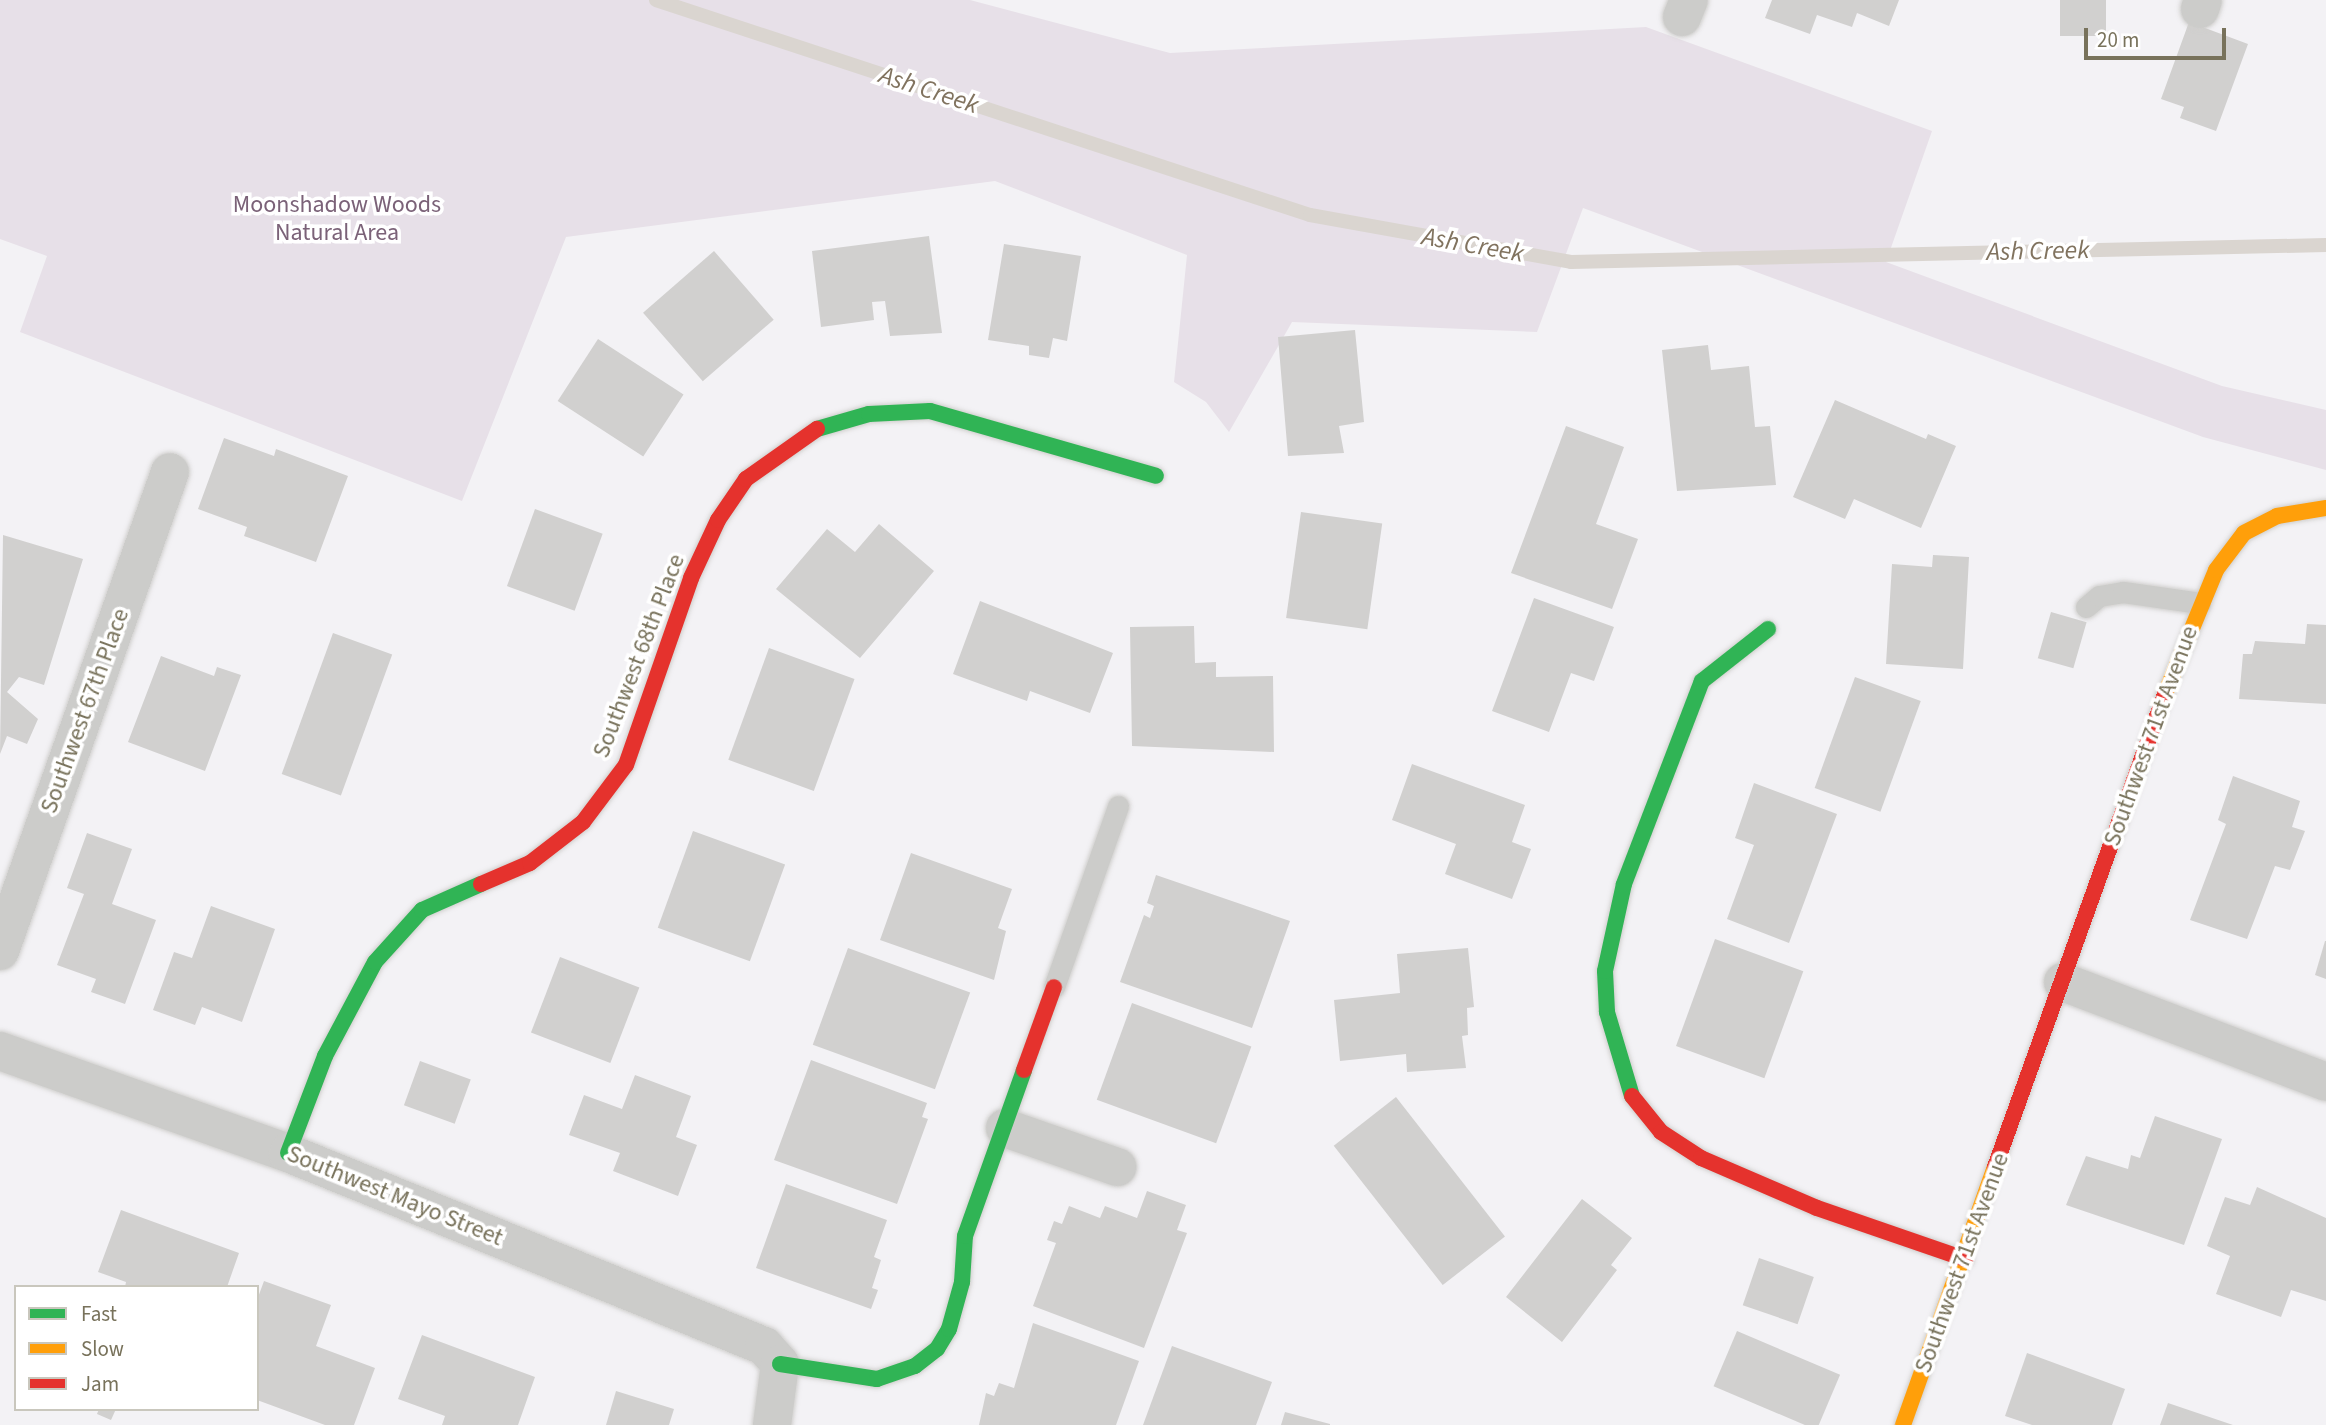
<!DOCTYPE html>
<html>
<head>
<meta charset="utf-8">
<style>
  body { margin:0 }
  #map { position:relative; width:2326px; height:1425px; overflow:hidden; background:#f3f2f5; font-family:"Source Sans 3",sans-serif }
  div>[style] { position:absolute }
  .green>* { inset:0; background:#e7e0e8 }
  .stream>* { height:14px; margin:-7px; padding:0 7px; transform-origin:7px; border-radius:7px; background:#dad5d0 }
  .building>* { inset:0; background:#d1d0cf; transform-origin:0 0 }
  .roads { filter:drop-shadow(0 0 2px #d0cfcd) drop-shadow(0 0 2px #d0cfcd) }
  .lane>* { height:21px; margin:-10.5px; padding:0 10.5px; transform-origin:10.5px; border-radius:10.5px; background:#ccccca }
  .street>* { height:38px; margin:-19px; padding:0 19px; transform-origin:19px; border-radius:19px; background:#ccccca }
  .fast>* { height:16px; margin:-8px; padding:0 8px; transform-origin:8px; border-radius:8px; background:#30b455 }
  .slow>* { height:16px; margin:-8px; padding:0 8px; transform-origin:8px; border-radius:8px; background:#ff9f0a }
  .jam>* { height:16px; margin:-8px; padding:0 8px; transform-origin:8px; border-radius:8px; background:#e5322d }
  span { translate:-50% -50%; white-space:nowrap; text-align:center; line-height:1.15; -webkit-text-stroke:7px #fff; paint-order:stroke }
  .park-label { font-size:24px; color:#7b6278 }
  .street-label { font-size:24px; color:#78725b }
  .water-label { font-size:26px; color:#81735f; font-style:italic }
  .legend { position:absolute; left:14px; top:1285px; width:245px; height:126px; box-sizing:border-box; background:#fff; border:2px solid #c9c7bd; margin:0; padding:9px 12px; list-style:none; font-size:21px; color:#78725b }
  .legend li { display:flex; align-items:center; gap:14px; height:35px }
  .legend b { width:35px; border:2px solid #c9c7bd }
  .scale { position:absolute; left:2084px; top:28px; width:142px; height:32px; box-sizing:border-box; border:4px solid #78725b; border-top:0; padding-left:9px; font-size:21px; line-height:24px; white-space:nowrap; color:#78725b; -webkit-text-stroke:5px #fff; paint-order:stroke }
</style>
</head>
<body>
<div id="map">
  <div class="green">
    <i style="clip-path:polygon(0 0,970px 0,1170px 53px,1646px 27px,1932px 131px,1886px 262px,2222px 386px,2326px 410px,2326px 470px,2203px 437px,1583px 208px,1537px 332px,1292px 322px,1229px 432px,1206px 402px,1174px 382px,1187px 255px,995px 181px,566px 237px,462px 501px,20px 332px,47px 256px,0 239px)"></i>
  </div>
  <div class="stream">
    <i style="left:656px;top:0;width:688px;rotate:18.2deg"></i>
    <i style="left:1310px;top:215px;width:265px;rotate:10.2deg"></i>
    <i style="left:1571px;top:262px;width:755px;rotate:-1.29deg"></i>
  </div>
  <div class="building">
    <i style="clip-path:polygon(1772px 0,1899px 0,1889px 26px,1857px 13px,1852px 27px,1817px 15px,1810px 34px,1765px 18px)"></i>
    <i style="left:2060px;top:0;width:46px;height:36px"></i>
    <i style="clip-path:polygon(2189px 22px,2248px 44px,2216px 131px,2180px 118px,2184px 107px,2161px 99px)"></i>
    <i style="clip-path:polygon(929px 236px,942px 333px,890px 336px,885px 301px,872px 302px,874px 320px,821px 327px,812px 251px)"></i>
    <i style="clip-path:polygon(1004px 244px,1081px 256px,1067px 341px,1053px 338px,1049px 358px,1029px 355px,1029px 346px,988px 340px)"></i>
    <i style="left:714px;top:251px;width:91px;height:94px;rotate:49deg"></i>
    <i style="clip-path:polygon(1355px 330px,1364px 422px,1339px 426px,1344px 453px,1288px 456px,1278px 337px)"></i>
    <i style="left:598px;top:339px;width:102px;height:74px;rotate:33deg"></i>
    <i style="clip-path:polygon(1708px 345px,1711px 370px,1749px 366px,1755px 427px,1770px 426px,1776px 485px,1677px 491px,1662px 350px)"></i>
    <i style="clip-path:polygon(1835px 400px,1926px 439px,1928px 434px,1956px 446px,1921px 528px,1854px 499px,1845px 519px,1793px 497px)"></i>
    <i style="clip-path:polygon(1566px 426px,1624px 447px,1596px 524px,1638px 539px,1612px 609px,1511px 573px)"></i>
    <i style="clip-path:polygon(224px 438px,274px 456px,276px 449px,348px 476px,316px 562px,244px 536px,247px 527px,198px 509px)"></i>
    <i style="left:535px;top:509px;width:72px;height:82px;rotate:20deg"></i>
    <i style="left:1301px;top:512px;width:82px;height:107px;rotate:8deg"></i>
    <i style="clip-path:polygon(879px 524px,934px 571px,860px 658px,776px 589px,827px 529px,855px 552px)"></i>
    <i style="clip-path:polygon(3px 535px,83px 559px,44px 685px,19px 677px,7px 692px,38px 719px,27px 744px,7px 736px,0 754px)"></i>
    <i style="clip-path:polygon(1933px 555px,1969px 557px,1963px 669px,1886px 664px,1892px 564px,1932px 567px)"></i>
    <i style="clip-path:polygon(1534px 598px,1614px 627px,1594px 681px,1571px 673px,1549px 732px,1492px 711px)"></i>
    <i style="clip-path:polygon(980px 601px,1113px 653px,1090px 713px,1030px 691px,1027px 701px,953px 674px)"></i>
    <i style="left:2051px;top:612px;width:37px;height:48px;rotate:16deg"></i>
    <i style="clip-path:polygon(2307px 624px,2326px 625px,2326px 704px,2239px 699px,2243px 654px,2252px 654px,2255px 641px,2305px 644px)"></i>
    <i style="clip-path:polygon(1194px 626px,1195px 663px,1216px 662px,1216px 677px,1273px 676px,1274px 752px,1132px 746px,1130px 627px)"></i>
    <i style="left:333px;top:633px;width:63px;height:150px;rotate:20deg"></i>
    <i style="left:769px;top:648px;width:91px;height:119px;rotate:20deg"></i>
    <i style="clip-path:polygon(161px 656px,214px 676px,217px 667px,241px 675px,205px 771px,128px 742px)"></i>
    <i style="left:1855px;top:677px;width:70px;height:118px;rotate:20deg"></i>
    <i style="clip-path:polygon(1412px 764px,1525px 805px,1512px 842px,1531px 849px,1512px 899px,1445px 874px,1456px 844px,1392px 820px)"></i>
    <i style="clip-path:polygon(2233px 776px,2300px 801px,2292px 827px,2305px 831px,2290px 870px,2275px 866px,2247px 939px,2190px 920px,2226px 824px,2218px 820px)"></i>
    <i style="clip-path:polygon(1754px 783px,1837px 814px,1789px 943px,1727px 919px,1754px 845px,1735px 838px)"></i>
    <i style="left:693px;top:831px;width:98px;height:103px;rotate:20deg"></i>
    <i style="clip-path:polygon(87px 833px,132px 849px,112px 904px,156px 920px,125px 1004px,91px 992px,96px 979px,57px 965px,84px 894px,67px 888px)"></i>
    <i style="clip-path:polygon(911px 853px,1012px 889px,998px 928px,1006px 931px,994px 980px,880px 940px)"></i>
    <i style="clip-path:polygon(1156px 875px,1290px 921px,1252px 1028px,1120px 982px,1144px 915px,1150px 918px,1154px 906px,1147px 903px)"></i>
    <i style="clip-path:polygon(211px 906px,275px 929px,242px 1022px,202px 1007px,195px 1025px,153px 1010px,174px 952px,192px 958px)"></i>
    <i style="left:1715px;top:939px;width:94px;height:114px;rotate:20deg"></i>
    <i style="clip-path:polygon(2325px 941px,2326px 941px,2326px 979px,2315px 975px)"></i>
    <i style="left:848px;top:948px;width:130px;height:103px;rotate:20deg"></i>
    <i style="clip-path:polygon(1468px 948px,1474px 1007px,1467px 1008px,1468px 1035px,1462px 1036px,1466px 1068px,1407px 1072px,1406px 1054px,1340px 1061px,1334px 1000px,1400px 993px,1397px 954px)"></i>
    <i style="left:560px;top:957px;width:85px;height:81px;rotate:21deg"></i>
    <i style="left:1132px;top:1003px;width:127px;height:103px;rotate:20deg"></i>
    <i style="clip-path:polygon(811px 1060px,927px 1103px,922px 1117px,928px 1119px,897px 1204px,774px 1160px)"></i>
    <i style="left:420px;top:1061px;width:54px;height:47px;rotate:20deg"></i>
    <i style="clip-path:polygon(635px 1075px,691px 1096px,676px 1137px,697px 1145px,678px 1196px,613px 1171px,620px 1153px,569px 1135px,584px 1095px,622px 1109px)"></i>
    <i style="left:1396px;top:1097px;width:177px;height:79px;rotate:52deg"></i>
    <i style="clip-path:polygon(2155px 1116px,2222px 1139px,2184px 1245px,2066px 1205px,2086px 1156px,2128px 1169px,2131px 1155px,2140px 1158px)"></i>
    <i style="clip-path:polygon(786px 1184px,887px 1220px,874px 1257px,881px 1260px,872px 1288px,878px 1290px,871px 1309px,756px 1268px)"></i>
    <i style="clip-path:polygon(2257px 1187px,2326px 1218px,2326px 1301px,2291px 1290px,2281px 1317px,2216px 1294px,2230px 1256px,2207px 1246px,2225px 1197px,2250px 1205px)"></i>
    <i style="clip-path:polygon(1147px 1191px,1186px 1205px,1177px 1230px,1187px 1233px,1144px 1348px,1033px 1306px,1056px 1243px,1047px 1240px,1054px 1221px,1062px 1224px,1069px 1206px,1100px 1218px,1105px 1206px,1137px 1218px)"></i>
    <i style="clip-path:polygon(1582px 1199px,1632px 1238px,1611px 1265px,1617px 1270px,1562px 1342px,1506px 1297px)"></i>
    <i style="clip-path:polygon(121px 1210px,239px 1253px,227px 1287px,125px 1287px,126px 1282px,98px 1272px)"></i>
    <i style="left:1759px;top:1258px;width:58px;height:50px;rotate:19deg"></i>
    <i style="clip-path:polygon(264px 1281px,331px 1305px,316px 1346px,375px 1368px,354px 1425px,325px 1425px,257px 1400px,257px 1300px)"></i>
    <i style="clip-path:polygon(1033px 1323px,1139px 1361px,1116px 1425px,979px 1425px,986px 1393px,994px 1396px,999px 1383px,1014px 1388px)"></i>
    <i style="left:1737px;top:1331px;width:112px;height:60px;rotate:23deg"></i>
    <i style="clip-path:polygon(422px 1335px,535px 1377px,518px 1425px,442px 1425px,445px 1416px,398px 1399px)"></i>
    <i style="clip-path:polygon(1172px 1346px,1272px 1382px,1256px 1425px,1143px 1425px)"></i>
    <i style="clip-path:polygon(2027px 1353px,2125px 1389px,2112px 1425px,2032px 1425px,2005px 1416px)"></i>
    <i style="clip-path:polygon(616px 1391px,674px 1409px,669px 1425px,606px 1425px)"></i>
    <i style="clip-path:polygon(2168px 1403px,2233px 1425px,2160px 1425px)"></i>
    <i style="clip-path:polygon(99px 1409px,116px 1409px,111px 1420px,97px 1414px)"></i>
    <i style="clip-path:polygon(1285px 1412px,1330px 1424px,1330px 1425px,1281px 1425px)"></i>
  </div>
  <div class="roads">
    <div class="lane">
      <i style="left:2086px;top:607px;width:17px;rotate:-40deg"></i>
      <i style="left:2099px;top:596px;width:24px;rotate:-9deg"></i>
      <i style="left:2123px;top:592px;width:78px;rotate:8.1deg"></i>
      <i style="left:1054px;top:987px;width:192px;rotate:-70.5deg"></i>
    </div>
    <div class="street">
      <i style="left:2200px;top:9px;width:9px;rotate:-72deg"></i>
      <i style="left:1682px;top:17px;width:18px;rotate:-68deg"></i>
      <i style="left:0;top:951px;width:508px;rotate:-70.46deg"></i>
      <i style="left:2063px;top:982px;width:281px;rotate:20.8deg"></i>
      <i style="left:0;top:1051px;width:306px;rotate:19.5deg"></i>
      <i style="left:288px;top:1153px;width:514px;rotate:22.07deg"></i>
      <i style="left:764px;top:1346px;width:24px;rotate:48deg"></i>
      <i style="left:780px;top:1364px;width:62px;rotate:97.5deg"></i>
      <i style="left:1005px;top:1128px;width:119px;rotate:19.2deg"></i>
    </div>
    <div class="fast">
      <i style="left:817px;top:429px;width:54px;rotate:-16.1deg"></i>
      <i style="left:869px;top:414px;width:61px;rotate:-2.8deg"></i>
      <i style="left:930px;top:411px;width:235px;rotate:16deg"></i>
      <i style="left:1632px;top:1096px;width:88px;rotate:-106.6deg"></i>
      <i style="left:1607px;top:1012px;width:41px;rotate:-92.8deg"></i>
      <i style="left:1605px;top:971px;width:89px;rotate:-77.7deg"></i>
      <i style="left:1624px;top:884px;width:217px;rotate:-69deg"></i>
      <i style="left:1702px;top:681px;width:84px;rotate:-38.2deg"></i>
      <i style="left:288px;top:1153px;width:104px;rotate:-69.1deg"></i>
      <i style="left:325px;top:1056px;width:106px;rotate:-62deg"></i>
      <i style="left:375px;top:962px;width:70px;rotate:-47.9deg"></i>
      <i style="left:422px;top:910px;width:64px;rotate:-23.8deg"></i>
      <i style="left:780px;top:1364px;width:98px;rotate:8.8deg"></i>
      <i style="left:877px;top:1379px;width:40px;rotate:-18.9deg"></i>
      <i style="left:915px;top:1366px;width:28px;rotate:-38deg"></i>
      <i style="left:937px;top:1349px;width:23px;rotate:-59deg"></i>
      <i style="left:949px;top:1329px;width:49px;rotate:-74.5deg"></i>
      <i style="left:962px;top:1282px;width:46px;rotate:-86.3deg"></i>
      <i style="left:965px;top:1236px;width:176px;rotate:-70.4deg"></i>
    </div>
    <div class="slow">
      <i style="left:2165px;top:694px;width:134px;rotate:-67.6deg"></i>
      <i style="left:2216px;top:570px;width:46px;rotate:-52.9deg"></i>
      <i style="left:2244px;top:533px;width:37px;rotate:-27deg"></i>
      <i style="left:2277px;top:516px;width:50px;rotate:-9.3deg"></i>
      <i style="left:1903px;top:1425px;width:274px;rotate:-70.4deg"></i>
    </div>
    <div class="jam">
      <i style="left:481px;top:884px;width:53px;rotate:-23.2deg"></i>
      <i style="left:530px;top:863px;width:67px;rotate:-37.7deg"></i>
      <i style="left:583px;top:822px;width:71px;rotate:-53deg"></i>
      <i style="left:626px;top:765px;width:198px;rotate:-70.8deg"></i>
      <i style="left:691px;top:578px;width:64px;rotate:-65deg"></i>
      <i style="left:718px;top:520px;width:50px;rotate:-55.7deg"></i>
      <i style="left:746px;top:479px;width:87px;rotate:-35.2deg"></i>
      <i style="left:1024px;top:1070px;width:88px;rotate:-70.1deg"></i>
      <i style="left:1632px;top:1096px;width:46px;rotate:51.1deg"></i>
      <i style="left:1661px;top:1132px;width:48px;rotate:33deg"></i>
      <i style="left:1701px;top:1158px;width:126px;rotate:23.3deg"></i>
      <i style="left:1817px;top:1208px;width:157px;rotate:19deg"></i>
      <i style="left:1995px;top:1167px;width:503px;rotate:-70.23deg"></i>
    </div>
  </div>
  <div class="park-label">
    <span style="left:337px;top:219px">Moonshadow Woods<br>Natural Area</span>
  </div>
  <div class="street-label">
    <span style="left:639px;top:656px;rotate:-69deg">Southwest 68th Place</span>
    <span style="left:85px;top:711px;rotate:-70deg">Southwest 67th Place</span>
    <span style="left:2151px;top:736px;rotate:-70deg">Southwest 71st Avenue</span>
    <span style="left:395px;top:1196px;rotate:22deg">Southwest Mayo Street</span>
    <span style="left:1962px;top:1263px;rotate:-70deg">Southwest 71st Avenue</span>
  </div>
  <div class="water-label">
    <span style="left:929px;top:90px;rotate:18deg">Ash Creek</span>
    <span style="left:1473px;top:245px;rotate:10deg">Ash Creek</span>
    <span style="left:2038px;top:251px;rotate:-1deg">Ash Creek</span>
  </div>
  <ul class="legend">
  <li><b style="height:9px;background:#30b455"></b>Fast</li>
  <li><b style="height:9px;background:#ff9f0a"></b>Slow</li>
  <li><b style="height:9px;background:#e5322d"></b>Jam</li>
  </ul>
  <div class="scale">20 m</div>
</div>
</body>
</html>
